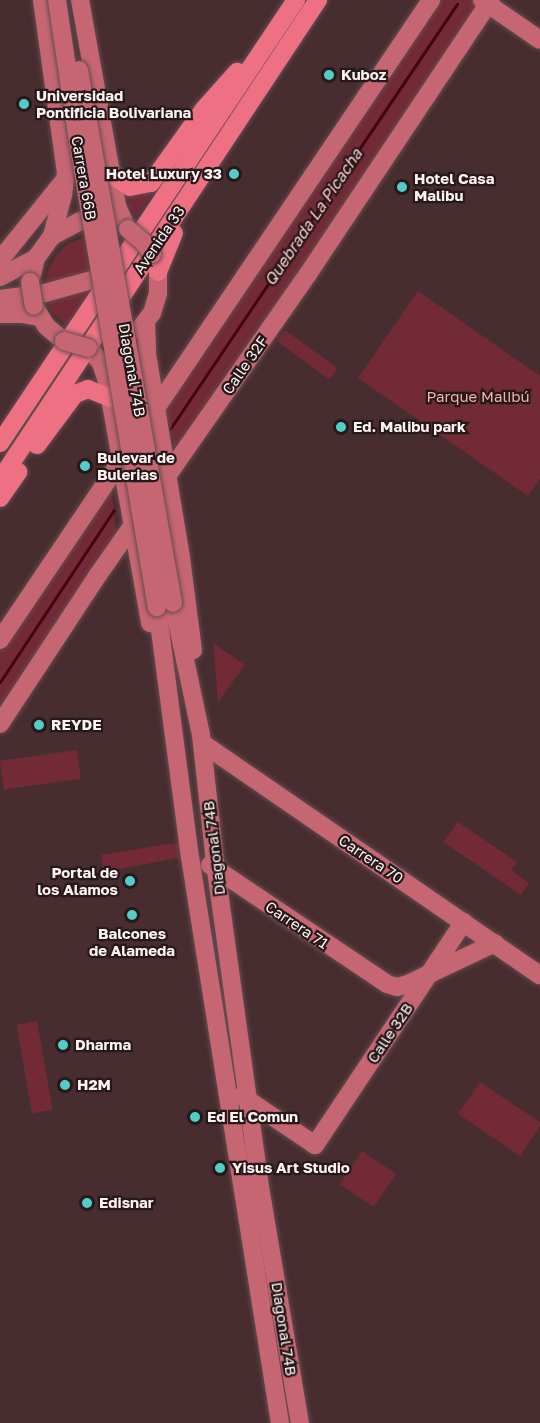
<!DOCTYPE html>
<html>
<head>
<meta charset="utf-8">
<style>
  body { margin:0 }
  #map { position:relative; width:540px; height:1423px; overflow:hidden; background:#482d30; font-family:"Golos Text",sans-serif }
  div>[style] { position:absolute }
  .green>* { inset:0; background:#712a36; transform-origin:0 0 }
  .stream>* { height:3px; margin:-1.5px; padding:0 1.5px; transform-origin:1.5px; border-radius:1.5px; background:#450215 }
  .roads { filter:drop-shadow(0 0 2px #654c4f) drop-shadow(0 0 2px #654c4f) }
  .secondary>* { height:18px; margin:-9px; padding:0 9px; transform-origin:9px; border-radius:9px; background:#c76673 }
  .primary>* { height:18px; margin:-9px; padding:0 9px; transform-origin:9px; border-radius:9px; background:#ee7183 }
  .bridges { filter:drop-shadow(0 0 2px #654c4f) drop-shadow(0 0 2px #654c4f) }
  .secondary-bridge>* { height:18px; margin:-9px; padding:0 9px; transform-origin:9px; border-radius:9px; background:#c76673 }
  .dots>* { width:16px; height:16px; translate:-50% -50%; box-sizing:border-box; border:3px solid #26191a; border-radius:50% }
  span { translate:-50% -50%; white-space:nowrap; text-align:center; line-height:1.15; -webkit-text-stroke:4.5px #26191a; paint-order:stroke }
  .poi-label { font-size:15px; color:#fdf1f2; font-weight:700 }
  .left { translate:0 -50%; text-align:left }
  .right { translate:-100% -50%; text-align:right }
  .street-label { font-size:15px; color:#fdf1f2 }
  .park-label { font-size:15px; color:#faadb5 }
  .water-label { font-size:16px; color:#fec9cd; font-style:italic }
</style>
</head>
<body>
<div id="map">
  <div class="green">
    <i style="clip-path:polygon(431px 0,482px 0,178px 460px,162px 400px)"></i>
    <i style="clip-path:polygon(156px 188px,136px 217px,130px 208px,128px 193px,145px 194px)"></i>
    <i style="clip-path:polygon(100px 237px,120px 242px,88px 270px,66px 282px,45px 285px,48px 270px,57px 254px,69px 243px,83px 238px)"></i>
    <i style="clip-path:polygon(92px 289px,68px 327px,51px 311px,47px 301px)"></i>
    <i style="clip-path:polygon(418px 291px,540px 376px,540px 478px,528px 496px,358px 378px)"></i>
    <i style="left:285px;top:330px;width:65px;height:14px;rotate:36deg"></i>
    <i style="clip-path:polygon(110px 477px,118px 545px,0 724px,0 640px)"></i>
    <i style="clip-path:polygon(213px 643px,245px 665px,218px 702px)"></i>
    <i style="left:77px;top:750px;width:29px;height:78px;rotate:82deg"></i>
    <i style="clip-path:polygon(458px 822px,517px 862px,511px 870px,529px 883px,521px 895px,443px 842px)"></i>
    <i style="clip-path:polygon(181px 842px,188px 856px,104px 872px,101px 855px)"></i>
    <i style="left:37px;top:1021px;width:90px;height:21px;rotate:80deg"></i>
    <i style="clip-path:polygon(480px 1082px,540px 1122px,540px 1126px,520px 1156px,458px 1114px)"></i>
    <i style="left:362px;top:1151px;width:41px;height:40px;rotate:34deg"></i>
  </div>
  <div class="stream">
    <i style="left:170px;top:429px;width:513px;rotate:-55.97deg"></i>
    <i style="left:0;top:682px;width:206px;rotate:-56.5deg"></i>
  </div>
  <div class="roads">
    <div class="secondary">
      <i style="left:42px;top:0;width:174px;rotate:82.1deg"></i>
      <i style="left:66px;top:172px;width:23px;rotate:97deg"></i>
      <i style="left:63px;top:195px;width:42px;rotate:105deg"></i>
      <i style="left:80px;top:0;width:209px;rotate:79.8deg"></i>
      <i style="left:117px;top:206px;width:24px;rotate:66deg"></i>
      <i style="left:482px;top:0;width:70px;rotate:34.6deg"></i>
      <i style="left:0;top:260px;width:99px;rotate:-51.2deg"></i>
      <i style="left:0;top:277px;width:41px;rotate:-27.8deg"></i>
      <i style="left:30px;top:282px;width:25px;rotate:-76deg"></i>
      <i style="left:36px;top:258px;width:27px;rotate:-54deg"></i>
      <i style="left:52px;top:236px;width:32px;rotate:-28deg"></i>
      <i style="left:80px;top:221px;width:25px"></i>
      <i style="left:0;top:299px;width:45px;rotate:-7.6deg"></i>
      <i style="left:45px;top:293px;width:71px;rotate:-15.6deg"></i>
      <i style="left:34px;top:306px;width:23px;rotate:59deg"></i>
      <i style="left:46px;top:326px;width:23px;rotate:40deg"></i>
      <i style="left:0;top:314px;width:22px"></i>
      <i style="left:22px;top:314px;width:17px;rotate:10deg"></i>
      <i style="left:146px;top:322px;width:32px;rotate:88deg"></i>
      <i style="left:147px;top:354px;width:207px;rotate:80.5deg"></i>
      <i style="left:181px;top:558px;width:93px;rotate:82.6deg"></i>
      <i style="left:139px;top:330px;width:21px;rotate:-53deg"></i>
      <i style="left:152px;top:313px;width:21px;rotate:-73deg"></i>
      <i style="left:158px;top:293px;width:21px;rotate:-90deg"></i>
      <i style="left:158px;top:272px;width:14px;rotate:-107deg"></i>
      <i style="left:90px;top:349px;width:18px;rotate:52deg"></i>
      <i style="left:101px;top:363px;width:19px;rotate:72deg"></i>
      <i style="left:107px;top:381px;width:246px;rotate:79.9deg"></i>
      <i style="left:173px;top:603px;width:135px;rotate:78deg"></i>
      <i style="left:201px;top:735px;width:136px;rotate:83.7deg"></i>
      <i style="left:216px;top:870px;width:326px;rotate:82.1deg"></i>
      <i style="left:261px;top:1193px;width:233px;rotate:80.4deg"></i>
      <i style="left:157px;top:607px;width:252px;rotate:82.5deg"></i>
      <i style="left:190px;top:857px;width:573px;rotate:80.97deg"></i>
      <i style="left:0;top:640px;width:772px;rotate:-56.04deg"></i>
      <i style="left:0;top:724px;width:178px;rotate:-56.7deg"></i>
      <i style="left:98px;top:575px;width:367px;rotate:-55.1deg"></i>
      <i style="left:308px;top:274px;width:329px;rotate:-56.3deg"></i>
      <i style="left:202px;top:743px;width:410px;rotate:34.5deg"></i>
      <i style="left:210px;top:865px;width:213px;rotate:33.9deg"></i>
      <i style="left:387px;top:984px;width:10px;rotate:17deg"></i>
      <i style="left:397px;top:987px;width:11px;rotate:-15deg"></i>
      <i style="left:408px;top:984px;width:96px;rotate:-25.2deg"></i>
      <i style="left:242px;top:1096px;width:88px;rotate:33.9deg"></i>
      <i style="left:315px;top:1145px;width:268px;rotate:-56.3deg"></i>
    </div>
    <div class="primary">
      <i style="left:111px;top:175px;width:22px;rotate:32deg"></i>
      <i style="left:130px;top:187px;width:21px;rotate:-11deg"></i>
      <i style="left:151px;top:183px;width:91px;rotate:-54.4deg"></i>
      <i style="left:204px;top:109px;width:50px;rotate:-48.3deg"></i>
      <i style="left:158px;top:272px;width:42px;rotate:-67.7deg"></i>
      <i style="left:0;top:443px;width:533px;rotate:-56.25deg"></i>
      <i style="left:37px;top:445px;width:64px;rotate:-53.3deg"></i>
      <i style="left:75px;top:394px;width:14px;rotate:-21deg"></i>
      <i style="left:88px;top:389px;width:24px;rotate:22deg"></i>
      <i style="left:0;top:480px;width:576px;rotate:-56.48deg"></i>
      <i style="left:0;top:498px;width:32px;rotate:-55deg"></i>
    </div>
  </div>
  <div class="bridges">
    <div class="secondary-bridge">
      <i style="left:57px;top:0;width:143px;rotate:81.5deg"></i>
      <i style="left:78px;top:141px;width:473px;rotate:80.4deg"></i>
      <i style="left:79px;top:70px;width:541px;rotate:80deg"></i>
      <i style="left:128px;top:229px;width:21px;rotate:41deg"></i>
      <i style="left:144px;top:243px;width:14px;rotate:54deg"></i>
      <i style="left:30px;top:282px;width:24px;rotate:81deg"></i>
      <i style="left:64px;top:341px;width:25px;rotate:16deg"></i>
    </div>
  </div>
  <div class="dots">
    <i style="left:329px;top:75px;background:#53cdca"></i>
    <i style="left:24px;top:104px;background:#53cdca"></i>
    <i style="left:234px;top:174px;background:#53cdca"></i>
    <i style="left:402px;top:187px;background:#53cdca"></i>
    <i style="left:341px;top:427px;background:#53cdca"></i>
    <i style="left:85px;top:466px;background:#53cdca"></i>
    <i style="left:39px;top:725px;background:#53cdca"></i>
    <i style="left:130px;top:881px;background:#53cdca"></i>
    <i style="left:132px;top:915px;background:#53cdca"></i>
    <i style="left:63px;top:1045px;background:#53cdca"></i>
    <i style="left:65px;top:1085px;background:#53cdca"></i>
    <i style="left:195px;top:1117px;background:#53cdca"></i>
    <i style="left:220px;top:1168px;background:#53cdca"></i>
    <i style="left:87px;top:1203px;background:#53cdca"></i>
  </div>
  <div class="poi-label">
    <span class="left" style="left:341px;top:75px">Kuboz</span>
    <span class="left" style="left:36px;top:104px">Universidad<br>Pontificia Bolivariana</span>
    <span class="right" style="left:222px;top:174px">Hotel Luxury 33</span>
    <span class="left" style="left:414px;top:187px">Hotel Casa<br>Malibu</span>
    <span class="left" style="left:353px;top:427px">Ed. Malibu park</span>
    <span class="left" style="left:97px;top:466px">Bulevar de<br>Bulerias</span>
    <span class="left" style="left:51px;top:725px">REYDE</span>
    <span class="right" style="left:118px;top:881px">Portal de<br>los Alamos</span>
    <span style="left:132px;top:942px">Balcones<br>de Alameda</span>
    <span class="left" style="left:75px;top:1045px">Dharma</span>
    <span class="left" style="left:77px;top:1085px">H2M</span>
    <span class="left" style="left:207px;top:1117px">Ed El Comun</span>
    <span class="left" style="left:232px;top:1168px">Yisus Art Studio</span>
    <span class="left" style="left:99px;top:1203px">Edisnar</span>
  </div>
  <div class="street-label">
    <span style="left:84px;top:178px;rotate:80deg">Carrera 66B</span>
    <span style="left:159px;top:240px;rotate:-56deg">Avenida 33</span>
    <span style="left:245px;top:365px;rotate:-55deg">Calle 32F</span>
    <span style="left:132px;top:370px;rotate:80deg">Diagonal 74B</span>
    <span style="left:214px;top:848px;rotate:-97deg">Diagonal 74B</span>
    <span style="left:371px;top:859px;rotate:34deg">Carrera 70</span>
    <span style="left:297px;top:925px;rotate:34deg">Carrera 71</span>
    <span style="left:390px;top:1033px;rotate:-56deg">Calle 32B</span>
    <span style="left:284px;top:1329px;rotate:81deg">Diagonal 74B</span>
  </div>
  <div class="park-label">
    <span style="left:478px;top:397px">Parque Malibú</span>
  </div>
  <div class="water-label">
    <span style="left:313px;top:217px;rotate:-56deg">Quebrada La Picacha</span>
  </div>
</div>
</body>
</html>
